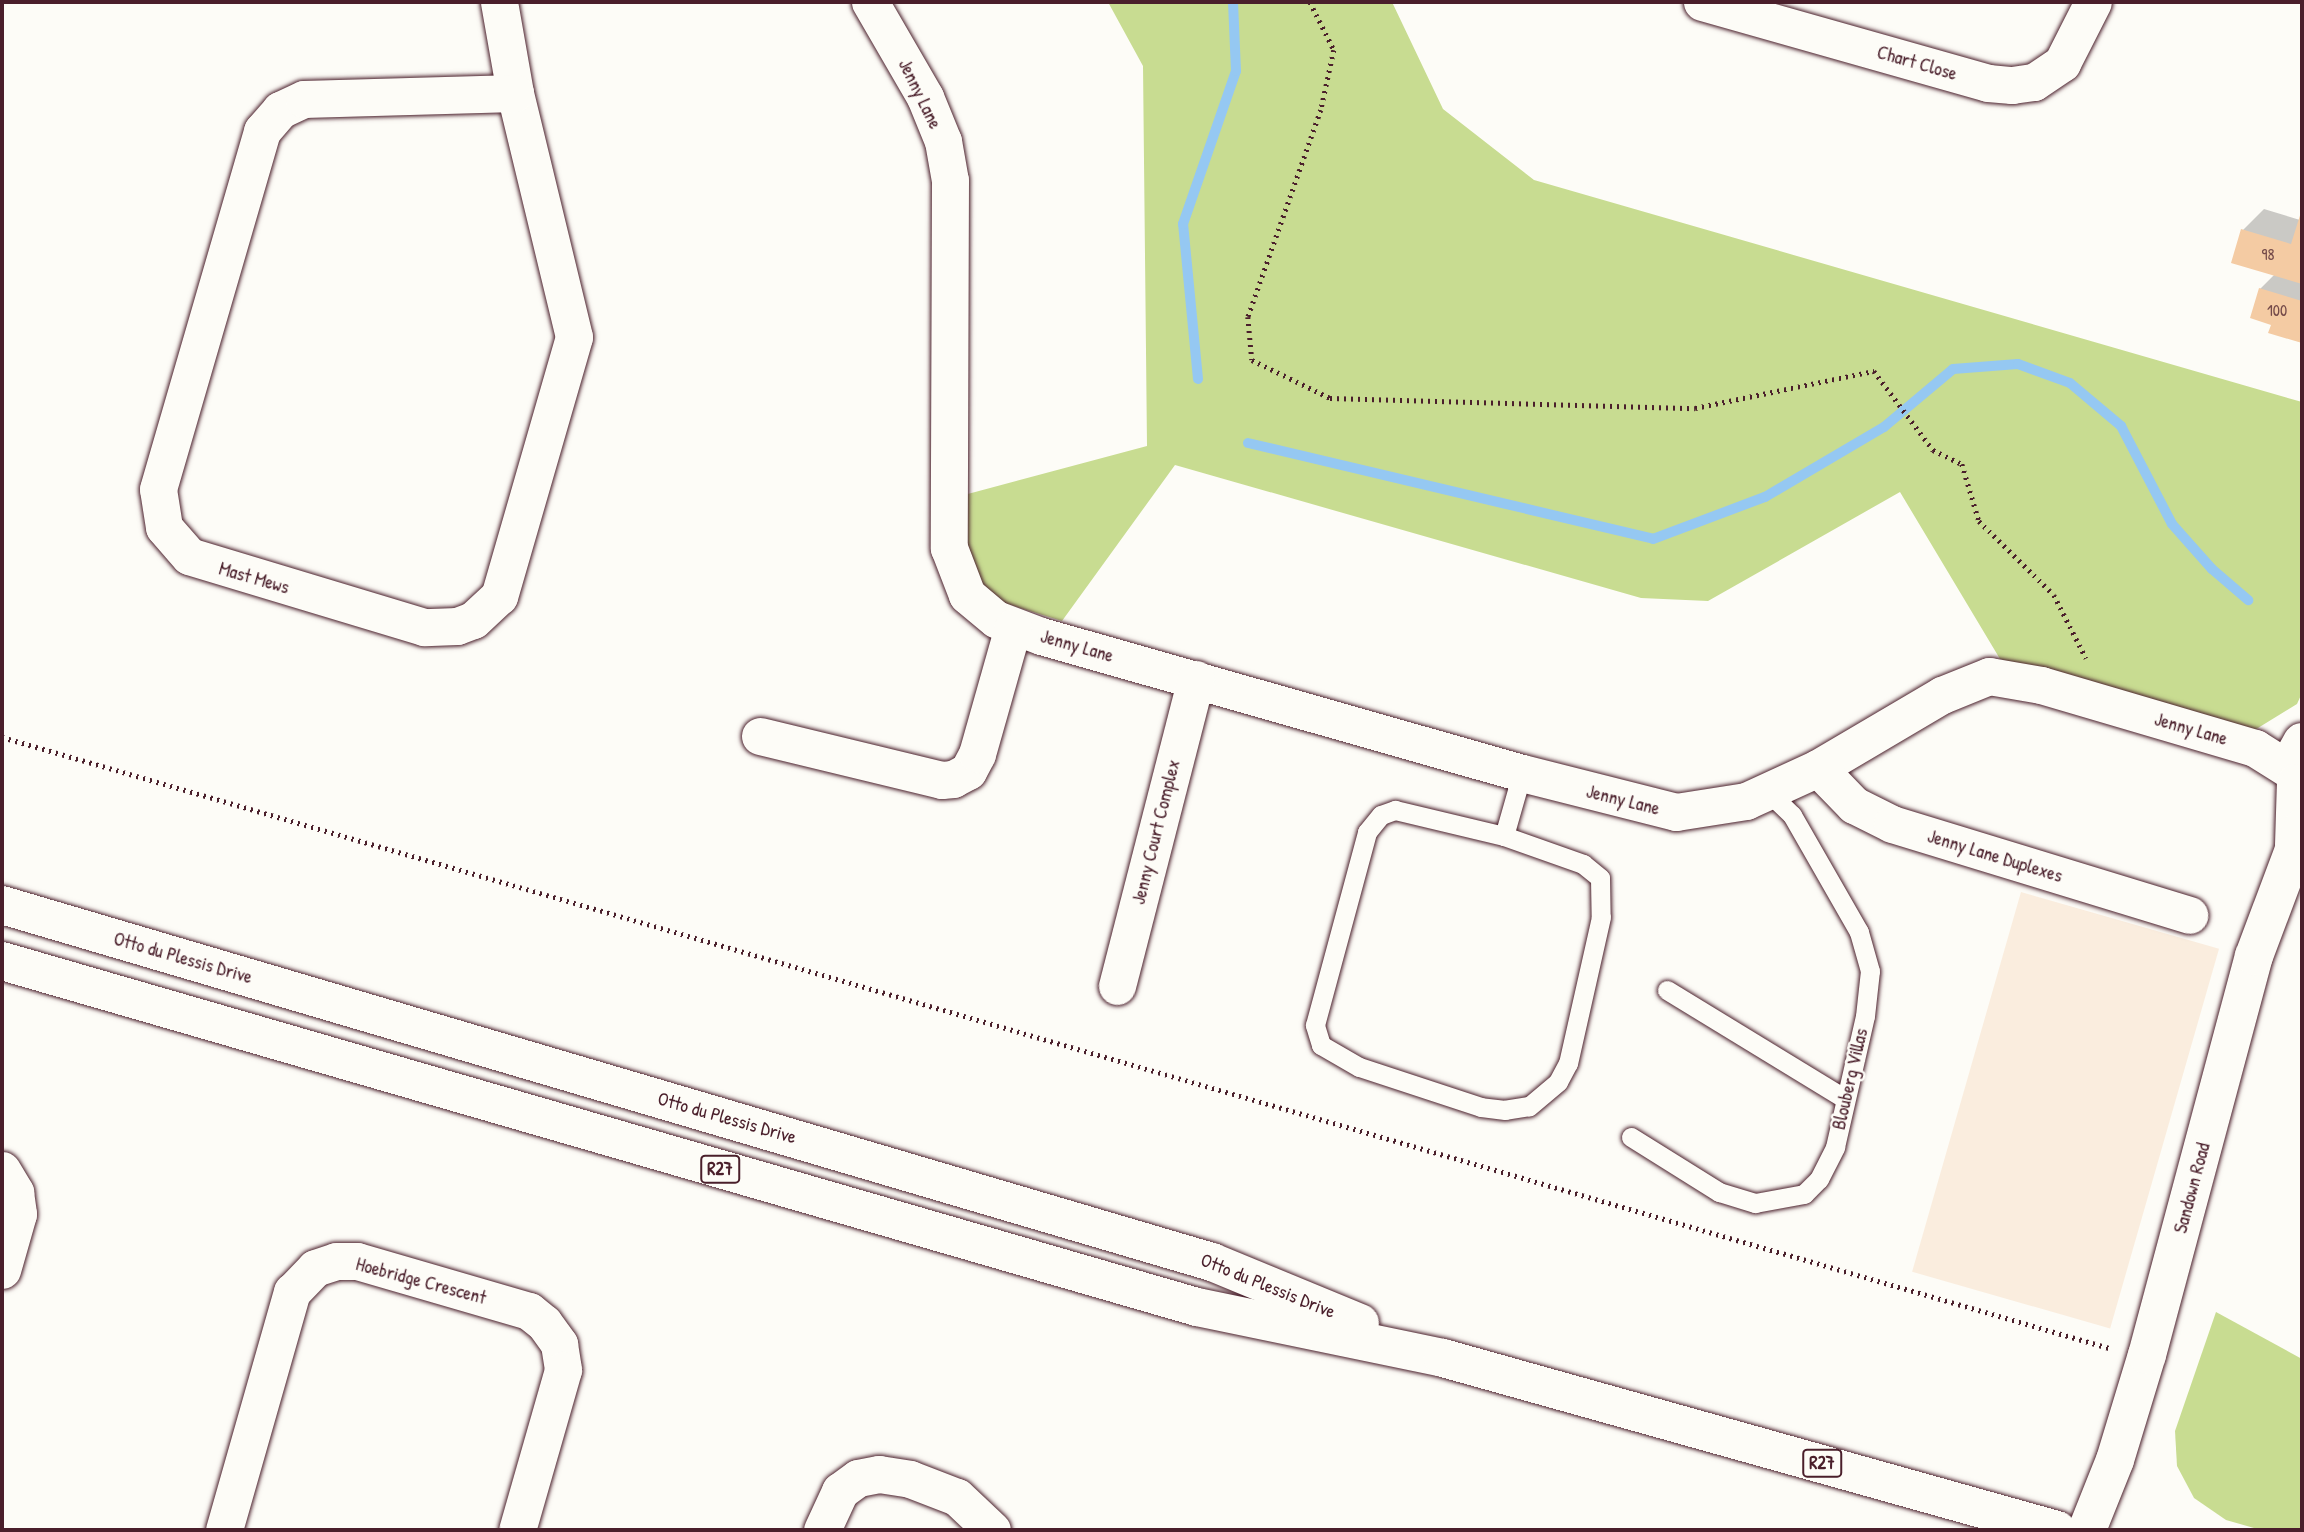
<!DOCTYPE html>
<html>
<head>
<meta charset="utf-8">
<style>
  body { margin:0 }
  #map { position:relative; width:2304px; height:1532px; overflow:hidden; background:#fdfcf7; font-family:"Patrick Hand",sans-serif }
  div>[style] { position:absolute }
  .built>* { inset:0; background:#faedde; transform-origin:0 0 }
  .green>* { inset:0; background:#c8dc91 }
  .shadow>* { inset:0; background:#0003 }
  .stream>* { height:10px; margin:-5px; padding:0 5px; transform-origin:5px; border-radius:5px; background:#95c8f2 }
  .building>* { inset:0; background:#f4cba3 }
  .path>* { height:4.5px; margin-top:-2.25px; transform-origin:0; background:repeating-linear-gradient(90deg,#4a1f2b 0 2px,transparent 0 7px) }
  .roads { filter:drop-shadow(0 0 2px #4a1f2b) drop-shadow(0 0 2px #4a1f2b) }
  .lane>* { height:19px; margin:-9.5px; padding:0 9.5px; transform-origin:9.5px; border-radius:9.5px; background:#fdfcf7 }
  .street>* { height:37px; margin:-18.5px; padding:0 18.5px; transform-origin:18.5px; border-radius:18.5px; background:#fdfcf7 }
  .secondary>* { height:38px; margin:-19px; padding:0 19px; transform-origin:19px; border-radius:19px; background:#fdfcf7 }
  .primary>* { height:38px; margin:-19px; padding:0 19px; transform-origin:19px; border-radius:19px; background:#fdfcf7 }
  span { translate:-50% -50%; white-space:nowrap; text-align:center; line-height:1.15; -webkit-text-stroke:5px #fdfcf7; paint-order:stroke }
  .number-label { font-size:16px; color:#744a49 }
  .number-label span { -webkit-text-stroke-width:0 }
  .shield-label span { padding:2px 5px; background:#fdfcf7; border:2px solid; border-radius:5px; -webkit-text-stroke-width:0 }
  .shield-label { font-size:18px; color:#4a1f2b; font-weight:700 }
  .street-label { font-size:19px; color:#4a1f2b }
  .frame { position:absolute; inset:0; border:4px solid #4a1f2b; pointer-events:none }
</style>
</head>
<body>
<div id="map">
  <div class="built">
    <i style="left:2021px;top:892px;width:206px;height:395px;rotate:16deg"></i>
  </div>
  <div class="green">
    <i style="clip-path:polygon(1108px 2px,1392px 2px,1443px 109px,1534px 180px,2302px 402px,2302px 693px,2297px 704px,2253px 731px,2000px 659px,1900px 492px,1708px 601px,1641px 598px,1175px 465px,1062px 621px,1001px 602px,980px 583px,967px 557px,964px 495px,1147px 446px,1143px 66px)"></i>
    <i style="clip-path:polygon(2216px 1312px,2302px 1359px,2302px 1530px,2261px 1530px,2226px 1520px,2194px 1498px,2177px 1466px,2175px 1431px)"></i>
  </div>
  <div class="shadow">
    <i style="clip-path:polygon(2264px 209px,2300px 220px,2302px 213px,2302px 342px,2270px 332px,2273px 324px,2260px 289px,2275px 274px,2243px 230px)"></i>
  </div>
  <div class="stream">
    <i style="left:1198px;top:379px;width:156px;rotate:-95.5deg"></i>
    <i style="left:1183px;top:224px;width:162px;rotate:-70.9deg"></i>
    <i style="left:1236px;top:71px;width:69px;rotate:-92.5deg"></i>
    <i style="left:1248px;top:443px;width:416px;rotate:13.3deg"></i>
    <i style="left:1653px;top:539px;width:120px;rotate:-20.6deg"></i>
    <i style="left:1765px;top:497px;width:138px;rotate:-30.5deg"></i>
    <i style="left:1884px;top:427px;width:90px;rotate:-40deg"></i>
    <i style="left:1953px;top:369px;width:65px;rotate:-4.4deg"></i>
    <i style="left:2018px;top:364px;width:55px;rotate:20.1deg"></i>
    <i style="left:2070px;top:383px;width:67px;rotate:40.1deg"></i>
    <i style="left:2121px;top:426px;width:110px;rotate:62.5deg"></i>
    <i style="left:2172px;top:524px;width:60px;rotate:48.4deg"></i>
    <i style="left:2212px;top:569px;width:48px;rotate:40.7deg"></i>
  </div>
  <div class="building">
    <i style="clip-path:polygon(2302px 209px,2302px 284px,2231px 263px,2241px 229px,2291px 244px)"></i>
    <i style="clip-path:polygon(2259px 288px,2302px 301px,2302px 343px,2268px 333px,2271px 325px,2250px 318px)"></i>
  </div>
  <div class="path">
    <i style="left:1310px;top:2px;width:54px;rotate:63.4deg"></i>
    <i style="left:1334px;top:50px;width:61px;rotate:102.2deg"></i>
    <i style="left:1321px;top:110px;width:219px;rotate:109.4deg"></i>
    <i style="left:1248px;top:317px;width:43px;rotate:84.7deg"></i>
    <i style="left:1252px;top:360px;width:87px;rotate:26deg"></i>
    <i style="left:1330px;top:398px;width:365px;rotate:1.6deg"></i>
    <i style="left:1695px;top:408px;width:183px;rotate:-11.7deg"></i>
    <i style="left:1874px;top:371px;width:99px;rotate:53.2deg"></i>
    <i style="left:1933px;top:450px;width:32px;rotate:26deg"></i>
    <i style="left:1962px;top:464px;width:59px;rotate:73.4deg"></i>
    <i style="left:1979px;top:521px;width:105px;rotate:44.6deg"></i>
    <i style="left:2054px;top:595px;width:71px;rotate:63.1deg"></i>
    <i style="left:2px;top:737px;width:2194px;rotate:16.17deg"></i>
  </div>
  <div class="roads">
    <div class="lane">
      <i style="left:1395px;top:810px;width:112px;rotate:13.4deg"></i>
      <i style="left:1504px;top:836px;width:84px;rotate:19.5deg"></i>
      <i style="left:1583px;top:864px;width:22px;rotate:39deg"></i>
      <i style="left:1600px;top:878px;width:39px;rotate:89deg"></i>
      <i style="left:1601px;top:917px;width:150px;rotate:102.7deg"></i>
      <i style="left:1568px;top:1063px;width:21px;rotate:118deg"></i>
      <i style="left:1558px;top:1082px;width:38px;rotate:140deg"></i>
      <i style="left:1529px;top:1106px;width:24px;rotate:171deg"></i>
      <i style="left:1505px;top:1110px;width:24px;rotate:-173deg"></i>
      <i style="left:1481px;top:1107px;width:128px;rotate:-161.8deg"></i>
      <i style="left:1359px;top:1067px;width:44px;rotate:-149.9deg"></i>
      <i style="left:1321px;top:1045px;width:21px;rotate:-107deg"></i>
      <i style="left:1315px;top:1025px;width:200px;rotate:-74.9deg"></i>
      <i style="left:1367px;top:832px;width:22px;rotate:-51deg"></i>
      <i style="left:1381px;top:815px;width:15px;rotate:-20deg"></i>
      <i style="left:1504px;top:836px;width:66px;rotate:-74.1deg"></i>
      <i style="left:1667px;top:990px;width:207px;rotate:31.4deg"></i>
      <i style="left:1631px;top:1137px;width:104px;rotate:32deg"></i>
      <i style="left:1719px;top:1192px;width:38px;rotate:17deg"></i>
      <i style="left:1755px;top:1203px;width:50px;rotate:-10.4deg"></i>
      <i style="left:1804px;top:1194px;width:21px;rotate:-45deg"></i>
      <i style="left:1819px;top:1179px;width:36px;rotate:-63deg"></i>
      <i style="left:1835px;top:1147px;width:134px;rotate:-77.1deg"></i>
      <i style="left:1865px;top:1016px;width:45px;rotate:-83.7deg"></i>
      <i style="left:1870px;top:971px;width:41px;rotate:-105.8deg"></i>
      <i style="left:1859px;top:932px;width:135px;rotate:-119.8deg"></i>
      <i style="left:1792px;top:815px;width:33px;rotate:-136deg"></i>
    </div>
    <div class="street">
      <i style="left:499px;top:2px;width:92px;rotate:80deg"></i>
      <i style="left:515px;top:93px;width:251px;rotate:76.4deg"></i>
      <i style="left:574px;top:337px;width:270px;rotate:106.1deg"></i>
      <i style="left:499px;top:596px;width:35px;rotate:137deg"></i>
      <i style="left:473px;top:620px;width:17px;rotate:159deg"></i>
      <i style="left:457px;top:626px;width:33px;rotate:178deg"></i>
      <i style="left:424px;top:627px;width:245px;rotate:-163.2deg"></i>
      <i style="left:189px;top:556px;width:38px;rotate:-131deg"></i>
      <i style="left:164px;top:527px;width:38px;rotate:-99deg"></i>
      <i style="left:158px;top:489px;width:373px;rotate:-73.8deg"></i>
      <i style="left:262px;top:131px;width:28px;rotate:-49deg"></i>
      <i style="left:280px;top:110px;width:26px;rotate:-25deg"></i>
      <i style="left:304px;top:99px;width:211px;rotate:-1.6deg"></i>
      <i style="left:870px;top:2px;width:110px;rotate:59.9deg"></i>
      <i style="left:925px;top:97px;width:48px;rotate:67.8deg"></i>
      <i style="left:943px;top:141px;width:40px;rotate:80deg"></i>
      <i style="left:950px;top:180px;width:368px;rotate:90.2deg"></i>
      <i style="left:949px;top:548px;width:50px;rotate:69deg"></i>
      <i style="left:967px;top:595px;width:38px;rotate:40deg"></i>
      <i style="left:996px;top:619px;width:48px;rotate:20.7deg"></i>
      <i style="left:1041px;top:636px;width:500px;rotate:15.9deg"></i>
      <i style="left:1522px;top:773px;width:159px;rotate:14.2deg"></i>
      <i style="left:1676px;top:812px;width:71px;rotate:-8.9deg"></i>
      <i style="left:1746px;top:801px;width:79px;rotate:-24.6deg"></i>
      <i style="left:1818px;top:768px;width:144px;rotate:-30.5deg"></i>
      <i style="left:1942px;top:695px;width:51px;rotate:-22deg"></i>
      <i style="left:1989px;top:676px;width:53px;rotate:9.8deg"></i>
      <i style="left:2041px;top:685px;width:223px;rotate:16.4deg"></i>
      <i style="left:2255px;top:748px;width:41px;rotate:32.2deg"></i>
      <i style="left:1702px;top:2px;width:297px;rotate:15.8deg"></i>
      <i style="left:1988px;top:83px;width:24px;rotate:5deg"></i>
      <i style="left:2012px;top:85px;width:22px;rotate:-8deg"></i>
      <i style="left:2034px;top:82px;width:34px;rotate:-34deg"></i>
      <i style="left:2062px;top:63px;width:68px;rotate:-63.1deg"></i>
      <i style="left:760px;top:736px;width:187px;rotate:13.6deg"></i>
      <i style="left:942px;top:780px;width:11px;rotate:-5deg"></i>
      <i style="left:953px;top:779px;width:17px;rotate:-28deg"></i>
      <i style="left:968px;top:771px;width:19px;rotate:-62deg"></i>
      <i style="left:977px;top:754px;width:132px;rotate:-74.2deg"></i>
      <i style="left:1818px;top:768px;width:52px;rotate:45.8deg"></i>
      <i style="left:1854px;top:805px;width:42px;rotate:26.6deg"></i>
      <i style="left:1892px;top:824px;width:311px;rotate:17deg"></i>
      <i style="left:1117px;top:986px;width:317px;rotate:-75.6deg"></i>
      <i style="left:2px;top:1170px;width:26px;rotate:59deg"></i>
      <i style="left:15px;top:1192px;width:22px;rotate:82deg"></i>
      <i style="left:18px;top:1214px;width:58px;rotate:105.9deg"></i>
      <i style="left:224px;top:1530px;width:248px;rotate:-74.1deg"></i>
      <i style="left:292px;top:1292px;width:33px;rotate:-46deg"></i>
      <i style="left:315px;top:1268px;width:22px;rotate:-18deg"></i>
      <i style="left:336px;top:1261px;width:21px"></i>
      <i style="left:357px;top:1261px;width:179px;rotate:16.2deg"></i>
      <i style="left:529px;top:1311px;width:19px;rotate:39deg"></i>
      <i style="left:544px;top:1323px;width:26px;rotate:54deg"></i>
      <i style="left:559px;top:1344px;width:26px;rotate:81deg"></i>
      <i style="left:563px;top:1370px;width:166px;rotate:106deg"></i>
      <i style="left:822px;top:1530px;width:43px;rotate:-65.2deg"></i>
      <i style="left:840px;top:1491px;width:22px;rotate:-36deg"></i>
      <i style="left:858px;top:1478px;width:21px;rotate:-11deg"></i>
      <i style="left:879px;top:1474px;width:31px;rotate:9deg"></i>
      <i style="left:910px;top:1479px;width:50px;rotate:21deg"></i>
      <i style="left:957px;top:1497px;width:48px;rotate:43.3deg"></i>
    </div>
    <div class="secondary">
      <i style="left:2302px;top:742px;width:26px;rotate:119deg"></i>
      <i style="left:2289px;top:765px;width:26px;rotate:59deg"></i>
      <i style="left:2294px;top:845px;width:62px;rotate:-88.2deg"></i>
      <i style="left:2087px;top:1530px;width:75px;rotate:-68.2deg"></i>
      <i style="left:2115px;top:1460px;width:110px;rotate:-73.1deg"></i>
      <i style="left:2147px;top:1355px;width:413px;rotate:-75deg"></i>
      <i style="left:2254px;top:956px;width:137px;rotate:-69.4deg"></i>
    </div>
    <div class="primary">
      <i style="left:2px;top:905px;width:1262px;rotate:16.44deg"></i>
      <i style="left:1212px;top:1262px;width:160px;rotate:22.4deg"></i>
      <i style="left:2px;top:961px;width:1244px;rotate:16.15deg"></i>
      <i style="left:1197px;top:1307px;width:251px;rotate:11.7deg"></i>
      <i style="left:1443px;top:1358px;width:638px;rotate:15.65deg"></i>
    </div>
  </div>
  <div class="number-label">
    <span style="left:2268px;top:254px">98</span>
    <span style="left:2277px;top:310px">100</span>
  </div>
  <div class="shield-label">
    <span style="left:720px;top:1169px">R27</span>
    <span style="left:1822px;top:1463px">R27</span>
  </div>
  <div class="street-label">
    <span style="left:1917px;top:63px;rotate:16deg">Chart Close</span>
    <span style="left:920px;top:94px;rotate:64deg">Jenny Lane</span>
    <span style="left:254px;top:578px;rotate:16deg">Mast Mews</span>
    <span style="left:1077px;top:646px;rotate:16deg">Jenny Lane</span>
    <span style="left:2191px;top:729px;rotate:16deg">Jenny Lane</span>
    <span style="left:1623px;top:800px;rotate:14deg">Jenny Lane</span>
    <span style="left:1156px;top:832px;rotate:-76deg">Jenny Court Complex</span>
    <span style="left:1995px;top:856px;rotate:17deg">Jenny Lane Duplexes</span>
    <span style="left:183px;top:958px;rotate:16deg">Otto du Plessis Drive</span>
    <span style="left:1850px;top:1079px;rotate:-77deg">Blouberg Villas</span>
    <span style="left:727px;top:1118px;rotate:16deg">Otto du Plessis Drive</span>
    <span style="left:2192px;top:1188px;rotate:-75deg">Sandown Road</span>
    <span style="left:421px;top:1281px;rotate:15deg">Hoebridge Crescent</span>
    <span style="left:1268px;top:1286px;rotate:22deg">Otto du Plessis Drive</span>
  </div>
  <div class="frame"></div>
</div>
</body>
</html>
